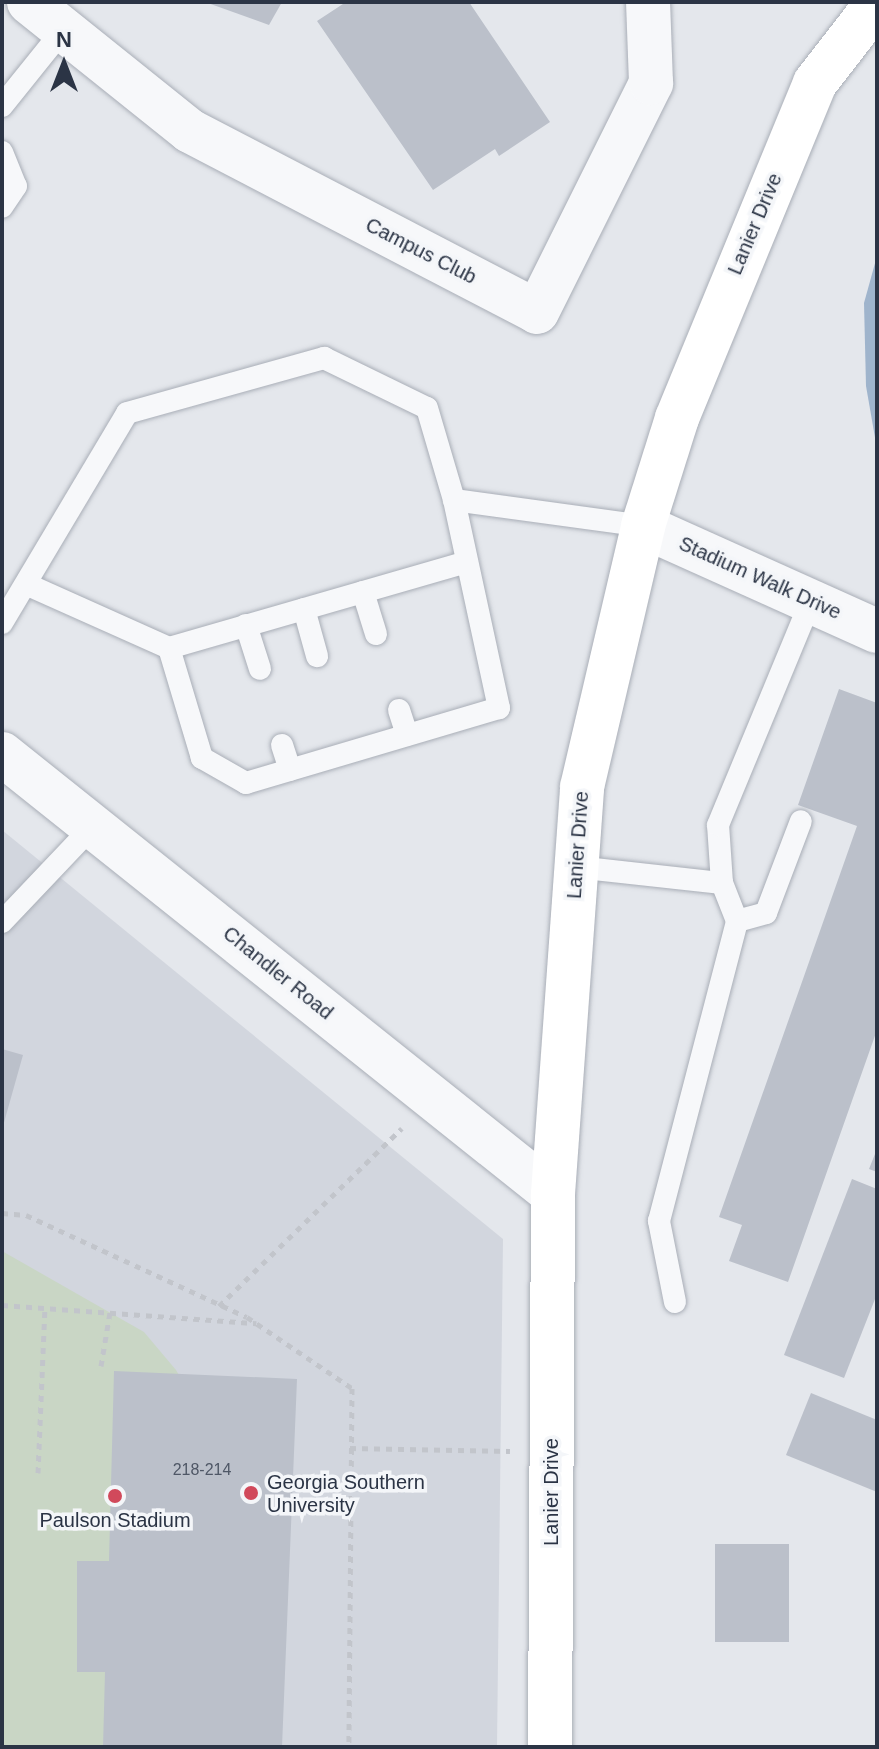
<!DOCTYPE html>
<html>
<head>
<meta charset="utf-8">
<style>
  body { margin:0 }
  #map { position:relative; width:879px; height:1749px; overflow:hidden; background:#e4e7ec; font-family:Helvetica,sans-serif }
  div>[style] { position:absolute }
  .built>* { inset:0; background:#d2d6de }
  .green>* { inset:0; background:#c9d6c5 }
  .water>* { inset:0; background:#9fb4cc }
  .building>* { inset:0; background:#bbc0ca; transform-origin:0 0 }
  .path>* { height:5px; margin-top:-2.5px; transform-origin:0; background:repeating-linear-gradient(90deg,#c2c5cb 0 6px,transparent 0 12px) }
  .roads { filter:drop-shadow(0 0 2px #a9aeb7) drop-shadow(0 0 2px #a9aeb7) }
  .lane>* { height:22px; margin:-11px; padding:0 11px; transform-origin:11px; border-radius:11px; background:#f7f8fa }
  .street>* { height:44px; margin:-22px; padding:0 22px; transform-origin:22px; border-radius:22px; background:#f7f8fa }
  .secondary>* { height:44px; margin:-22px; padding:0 22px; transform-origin:22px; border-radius:22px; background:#fff }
  .dots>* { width:22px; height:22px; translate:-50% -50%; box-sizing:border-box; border:4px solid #f4f6f9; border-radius:50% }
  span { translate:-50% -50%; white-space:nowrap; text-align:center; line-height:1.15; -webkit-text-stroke:7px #f4f6f9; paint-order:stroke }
  .number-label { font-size:16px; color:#4f5766 }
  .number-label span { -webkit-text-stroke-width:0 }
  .street-label { font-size:20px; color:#2b3445 }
  .poi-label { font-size:20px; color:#2b3445 }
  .left { translate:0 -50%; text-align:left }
  .frame { position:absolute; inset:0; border:4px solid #2b3445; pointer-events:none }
  .north { position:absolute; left:24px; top:24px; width:80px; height:80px; -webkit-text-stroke:6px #f4f6f9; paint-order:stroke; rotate:0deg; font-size:22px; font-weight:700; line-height:32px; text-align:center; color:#2b3445 }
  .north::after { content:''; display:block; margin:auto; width:28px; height:36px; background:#2b3445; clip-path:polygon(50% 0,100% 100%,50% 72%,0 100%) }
</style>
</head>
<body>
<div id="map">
  <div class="built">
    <i style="clip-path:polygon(2px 830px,503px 1239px,497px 1747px,2px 1747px)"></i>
  </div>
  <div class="green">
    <i style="clip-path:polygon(2px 1251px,144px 1332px,176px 1370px,204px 1419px,221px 1747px,2px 1747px)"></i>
  </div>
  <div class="water">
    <i style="clip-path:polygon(877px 256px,877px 449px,866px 386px,864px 303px)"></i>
  </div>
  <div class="building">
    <i style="clip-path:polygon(205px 2px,282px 2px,269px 25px)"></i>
    <i style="clip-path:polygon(346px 2px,469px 2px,550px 122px,499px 156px,495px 149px,433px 190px,317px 21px)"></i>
    <i style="clip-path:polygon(839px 689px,877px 703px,877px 1030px,788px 1282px,729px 1261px,742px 1225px,719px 1217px,857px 826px,798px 805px)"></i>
    <i style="clip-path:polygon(2px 1049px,23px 1055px,3px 1126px,2px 1125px)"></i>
    <i style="clip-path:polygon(877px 1149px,877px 1172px,869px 1169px)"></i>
    <i style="clip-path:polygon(852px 1179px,877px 1189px,877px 1294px,844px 1378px,784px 1355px)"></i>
    <i style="clip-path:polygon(114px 1371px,297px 1379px,282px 1747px,103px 1747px,105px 1672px,77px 1672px,77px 1561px,109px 1561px)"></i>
    <i style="clip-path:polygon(811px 1393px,877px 1420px,877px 1492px,786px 1455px)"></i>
    <i style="left:715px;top:1544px;width:74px;height:98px"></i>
  </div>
  <div class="path">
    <i style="left:2px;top:1213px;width:24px;rotate:5deg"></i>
    <i style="left:26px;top:1215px;width:243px;rotate:24.8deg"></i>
    <i style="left:247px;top:1317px;width:127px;rotate:34.1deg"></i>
    <i style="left:352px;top:1388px;width:359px;rotate:90.5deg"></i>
    <i style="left:2px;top:1305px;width:255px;rotate:4.1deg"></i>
    <i style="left:219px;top:1306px;width:255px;rotate:-44.2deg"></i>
    <i style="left:101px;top:1366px;width:55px;rotate:-80.5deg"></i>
    <i style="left:350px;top:1448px;width:160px;rotate:1.1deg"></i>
    <i style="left:38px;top:1473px;width:164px;rotate:-87.6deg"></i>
  </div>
  <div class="roads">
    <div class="lane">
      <i style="left:2px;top:106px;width:97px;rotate:-51.2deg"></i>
      <i style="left:2px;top:152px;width:37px;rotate:68deg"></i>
      <i style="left:16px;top:186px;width:25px;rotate:124deg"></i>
      <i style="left:454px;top:500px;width:191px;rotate:7.8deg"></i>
      <i style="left:363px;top:592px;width:44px;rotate:72.8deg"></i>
      <i style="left:304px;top:609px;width:49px;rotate:74.5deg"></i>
      <i style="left:2px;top:623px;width:244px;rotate:-59.2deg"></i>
      <i style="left:127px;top:413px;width:205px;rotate:-15.6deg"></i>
      <i style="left:324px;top:358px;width:114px;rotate:25.9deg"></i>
      <i style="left:427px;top:408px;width:96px;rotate:73.6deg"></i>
      <i style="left:454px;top:500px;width:213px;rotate:77.8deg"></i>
      <i style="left:499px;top:708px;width:264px;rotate:163.5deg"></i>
      <i style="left:246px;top:783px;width:51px;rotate:-150.4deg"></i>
      <i style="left:202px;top:758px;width:115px;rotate:-106.7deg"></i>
      <i style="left:169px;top:648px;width:154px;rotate:-155.9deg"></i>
      <i style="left:246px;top:625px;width:46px;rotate:72.3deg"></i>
      <i style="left:169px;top:648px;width:310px;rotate:-16.1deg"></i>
      <i style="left:399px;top:710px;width:26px;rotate:72deg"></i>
      <i style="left:282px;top:745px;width:26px;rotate:72deg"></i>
      <i style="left:576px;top:867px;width:147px;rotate:6.3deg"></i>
      <i style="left:737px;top:921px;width:30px;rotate:-15deg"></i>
      <i style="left:766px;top:913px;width:98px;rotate:-69.2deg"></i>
      <i style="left:2px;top:922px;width:132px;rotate:-46.5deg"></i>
      <i style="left:675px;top:1302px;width:83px;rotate:-101.2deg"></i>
      <i style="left:659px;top:1221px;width:310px;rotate:-75.4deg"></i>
      <i style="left:737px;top:921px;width:41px;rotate:-111.5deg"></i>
      <i style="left:722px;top:883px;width:58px;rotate:-93.9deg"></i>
      <i style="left:718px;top:825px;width:243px;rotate:-67.5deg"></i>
    </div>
    <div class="street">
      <i style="left:29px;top:2px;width:206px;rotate:38.7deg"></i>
      <i style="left:190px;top:131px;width:391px;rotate:27.5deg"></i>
      <i style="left:537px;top:312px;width:256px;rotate:-63.5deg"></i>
      <i style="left:651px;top:83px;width:81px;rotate:-92.1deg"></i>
      <i style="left:643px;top:526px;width:256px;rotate:24.2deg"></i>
      <i style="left:2px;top:754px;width:705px;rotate:38.61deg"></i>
    </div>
    <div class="secondary">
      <i style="left:550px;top:1747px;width:553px;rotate:-89.69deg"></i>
      <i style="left:553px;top:1194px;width:408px;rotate:-85.9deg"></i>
      <i style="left:582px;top:787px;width:268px;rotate:-76.8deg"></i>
      <i style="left:643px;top:526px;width:113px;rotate:-72.5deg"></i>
      <i style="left:677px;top:418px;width:362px;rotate:-67.6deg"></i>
      <i style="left:815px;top:83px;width:101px;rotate:-52.2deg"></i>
    </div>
  </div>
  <div class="dots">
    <i style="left:251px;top:1493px;background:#d1495b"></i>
    <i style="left:115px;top:1496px;background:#d1495b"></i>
  </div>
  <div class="number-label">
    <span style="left:202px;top:1470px">218-214</span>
  </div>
  <div class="street-label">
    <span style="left:755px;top:224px;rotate:-67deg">Lanier Drive</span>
    <span style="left:421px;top:251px;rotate:27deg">Campus Club</span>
    <span style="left:760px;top:578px;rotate:24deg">Stadium Walk Drive</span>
    <span style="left:578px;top:845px;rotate:-86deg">Lanier Drive</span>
    <span style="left:278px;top:973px;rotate:39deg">Chandler Road</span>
    <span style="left:551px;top:1492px;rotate:-90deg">Lanier Drive</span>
  </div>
  <div class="poi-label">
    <span class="left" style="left:267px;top:1494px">Georgia Southern<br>University</span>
    <span style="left:115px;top:1520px">Paulson Stadium</span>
  </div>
  <div class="frame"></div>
  <div class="north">N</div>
</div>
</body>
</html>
